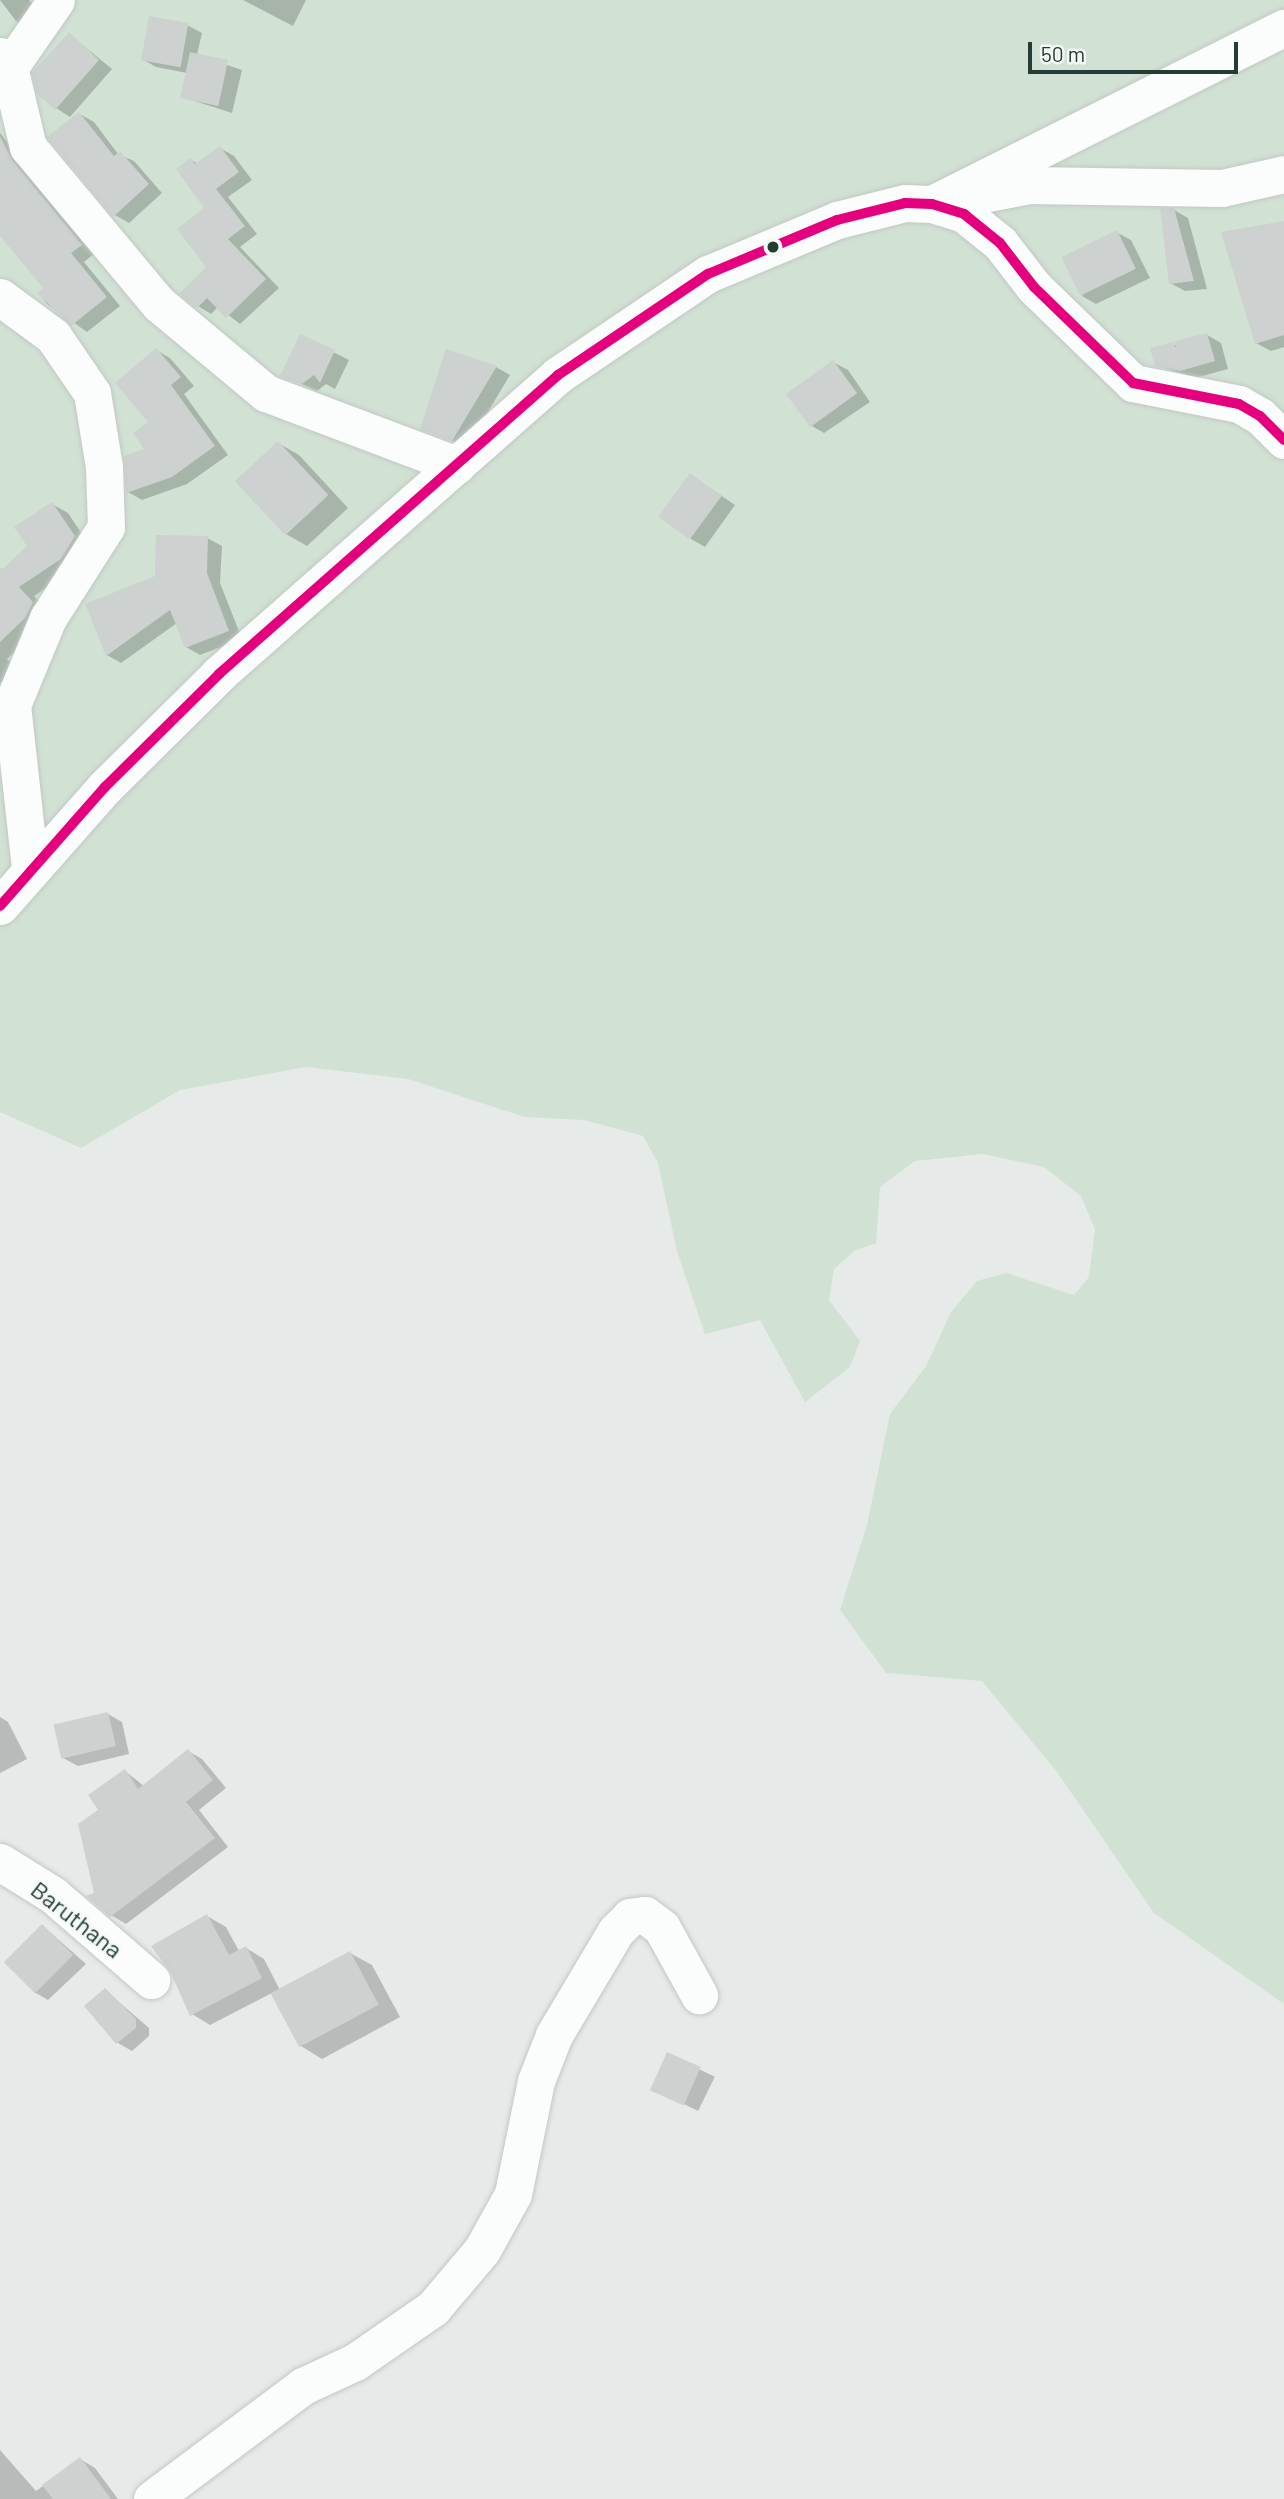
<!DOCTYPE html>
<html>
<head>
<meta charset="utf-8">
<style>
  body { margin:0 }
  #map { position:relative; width:1284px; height:2499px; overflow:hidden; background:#e6eae8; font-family:Barlow,sans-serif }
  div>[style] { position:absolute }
  .green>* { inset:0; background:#d1e2d4 }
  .shadow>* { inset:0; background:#0003; transform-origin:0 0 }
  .building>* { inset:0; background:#cdd1cf; transform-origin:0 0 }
  .roads { filter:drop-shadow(0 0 2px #c3c7c5) drop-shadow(0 0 2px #c3c7c5) }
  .minor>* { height:37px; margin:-18.5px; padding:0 18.5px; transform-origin:18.5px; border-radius:18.5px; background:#fbfcfc }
  .bus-1>* { height:10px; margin:-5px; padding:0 5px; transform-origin:5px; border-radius:5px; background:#e5007d }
  .dots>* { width:19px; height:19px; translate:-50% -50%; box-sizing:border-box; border:4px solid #f4f9f6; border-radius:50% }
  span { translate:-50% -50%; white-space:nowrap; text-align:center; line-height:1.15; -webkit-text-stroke:5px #f4f9f6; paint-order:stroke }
  .street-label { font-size:24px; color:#253c34 }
  .scale { position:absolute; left:1028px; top:42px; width:210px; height:32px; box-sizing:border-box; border:4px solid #253c34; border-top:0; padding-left:9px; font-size:21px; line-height:24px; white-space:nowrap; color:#253c34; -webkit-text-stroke:5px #f4f9f6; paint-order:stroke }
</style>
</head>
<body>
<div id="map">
  <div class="green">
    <i style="clip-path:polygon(0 0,1284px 0,1284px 2004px,1154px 1913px,1057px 1772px,982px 1681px,886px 1673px,840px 1610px,867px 1525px,890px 1414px,926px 1366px,951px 1312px,977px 1281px,1006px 1273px,1074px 1295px,1089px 1277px,1095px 1229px,1081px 1196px,1044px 1167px,983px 1154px,915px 1161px,880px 1187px,876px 1243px,854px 1251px,834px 1269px,829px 1300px,860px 1341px,850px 1367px,805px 1402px,760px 1320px,705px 1334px,677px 1251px,658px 1163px,643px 1136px,584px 1120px,525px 1117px,408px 1079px,306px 1067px,180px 1090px,81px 1148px,0 1112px)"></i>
  </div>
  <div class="shadow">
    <i style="clip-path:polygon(0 0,29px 0,41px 12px,29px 28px,16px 21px)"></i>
    <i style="clip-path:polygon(243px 0,306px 0,293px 26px)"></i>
    <i style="clip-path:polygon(187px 25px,202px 33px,197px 55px,242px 70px,232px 113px,182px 97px,187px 73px,156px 67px,142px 59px)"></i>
    <i style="clip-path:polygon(69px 34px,112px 69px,70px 117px,56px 108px)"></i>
    <i style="clip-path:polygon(80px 114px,94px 122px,118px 154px,134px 161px,162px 193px,129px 223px,115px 215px)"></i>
    <i style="clip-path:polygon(0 133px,95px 253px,84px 262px,120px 306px,87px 332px,47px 304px,39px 293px,45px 289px,0 235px)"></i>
    <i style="clip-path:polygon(220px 148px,234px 156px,252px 180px,228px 197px,257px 234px,240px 247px,279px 288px,240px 324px,218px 307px,211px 314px,198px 306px,209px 267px,206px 208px,191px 160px,198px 164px)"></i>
    <i style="clip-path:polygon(1174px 210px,1188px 218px,1207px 289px,1185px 291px,1170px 283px)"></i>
    <i style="clip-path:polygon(1284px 223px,1284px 347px,1271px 351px,1256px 343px)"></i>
    <i style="clip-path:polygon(1116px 232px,1131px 240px,1150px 278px,1096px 304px,1082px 296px)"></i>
    <i style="clip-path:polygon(1207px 335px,1221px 343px,1228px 369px,1195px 378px,1156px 365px,1172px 344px,1178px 346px)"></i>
    <i style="clip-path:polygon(301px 336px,349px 360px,335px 389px,326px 384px,317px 391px,282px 375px)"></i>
    <i style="clip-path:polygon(156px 350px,170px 358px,194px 386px,184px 394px,228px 455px,187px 484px,142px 500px,128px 492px,147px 450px)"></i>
    <i style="clip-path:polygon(833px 362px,848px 370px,870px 402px,824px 433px,810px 425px)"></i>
    <i style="clip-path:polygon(496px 367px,510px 375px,467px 447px,422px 428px)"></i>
    <i style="clip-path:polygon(278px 443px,299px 455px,348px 508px,307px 546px,286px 534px)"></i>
    <i style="clip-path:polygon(691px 475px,735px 505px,705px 547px,691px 539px)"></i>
    <i style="clip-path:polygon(52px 504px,68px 513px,90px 546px,77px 568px,34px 596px,49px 612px,41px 627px,7px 659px,17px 669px,0 683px,0 575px,30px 546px)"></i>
    <i style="clip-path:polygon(207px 538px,222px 546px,220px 583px,242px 639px,200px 655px,186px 647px,177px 623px,121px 663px,107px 655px,157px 578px)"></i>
    <i style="clip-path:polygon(108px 1714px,122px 1722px,129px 1754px,78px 1766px,63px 1758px)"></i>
    <i style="clip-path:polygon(0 1717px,8px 1722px,27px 1759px,0 1773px)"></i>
    <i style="clip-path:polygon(188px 1751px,202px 1759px,226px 1788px,199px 1810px,228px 1847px,126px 1924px,111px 1915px,96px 1894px,101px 1810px,125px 1771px,144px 1786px)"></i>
    <i style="clip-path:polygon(207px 1916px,226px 1927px,239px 1951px,246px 1948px,264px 1959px,280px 1990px,350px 1953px,372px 1965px,400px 2017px,322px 2059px,301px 2046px,272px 1993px,210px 2025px,192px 2014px)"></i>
    <i style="clip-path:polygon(43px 1926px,86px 1964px,48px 2000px,34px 1992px)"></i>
    <i style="clip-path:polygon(105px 1990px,149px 2028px,149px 2036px,132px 2051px,118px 2043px,86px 2006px)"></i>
    <i style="left:668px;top:2054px;width:52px;height:38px;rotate:26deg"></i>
    <i style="clip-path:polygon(0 2450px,36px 2491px,80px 2459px,95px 2468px,118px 2499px,0 2499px)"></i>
  </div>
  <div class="building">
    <i style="left:149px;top:16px;width:40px;height:45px;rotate:10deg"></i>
    <i style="clip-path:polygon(69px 32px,99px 60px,55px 110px,37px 94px,32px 73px)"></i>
    <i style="left:190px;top:52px;width:39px;height:47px;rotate:12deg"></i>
    <i style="clip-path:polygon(79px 112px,114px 156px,120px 151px,149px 184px,113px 217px,47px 137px)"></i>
    <i style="clip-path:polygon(0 136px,12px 160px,82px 245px,71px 253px,107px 297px,71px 326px,37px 293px,43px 288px,0 236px)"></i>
    <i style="clip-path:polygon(220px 146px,239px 172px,216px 189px,245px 226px,228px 239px,266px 279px,226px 318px,207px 298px,197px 308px,179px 294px,206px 267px,177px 229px,204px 208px,176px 169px,190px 158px,195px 164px)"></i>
    <i style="clip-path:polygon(1160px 208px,1174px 208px,1194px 281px,1169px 284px)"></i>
    <i style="clip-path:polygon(1284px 221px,1284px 335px,1255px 344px,1221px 232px)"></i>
    <i style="left:1117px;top:230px;width:43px;height:62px;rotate:64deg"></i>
    <i style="clip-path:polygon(1207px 333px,1215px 361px,1180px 371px,1155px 366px,1150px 348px,1173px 342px,1176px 348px,1175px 341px)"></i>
    <i style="clip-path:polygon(300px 334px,335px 350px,320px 383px,314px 375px,302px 384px,280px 376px)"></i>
    <i style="clip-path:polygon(156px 348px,181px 377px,171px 385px,215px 446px,172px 477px,126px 493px,124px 456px,144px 449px,133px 433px,148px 422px,115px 383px)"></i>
    <i style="clip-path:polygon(446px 349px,497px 366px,452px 441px,420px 429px)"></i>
    <i style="left:833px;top:360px;width:41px;height:58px;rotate:54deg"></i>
    <i style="left:278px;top:441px;width:74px;height:59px;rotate:47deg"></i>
    <i style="left:690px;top:473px;width:39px;height:54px;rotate:36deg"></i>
    <i style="clip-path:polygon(52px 502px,75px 536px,61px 559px,19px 587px,33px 602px,25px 618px,0 642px,0 567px,3px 569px,27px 546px,14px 527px)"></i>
    <i style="clip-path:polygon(156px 535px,208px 536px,207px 573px,229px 631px,185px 648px,170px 610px,106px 656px,85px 604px,155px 576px)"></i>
    <i style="left:108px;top:1712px;width:35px;height:56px;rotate:77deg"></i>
    <i style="clip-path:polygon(188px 1749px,213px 1780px,186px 1802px,215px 1838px,110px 1917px,86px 1896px,94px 1893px,78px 1824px,98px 1810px,88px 1795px,125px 1769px,138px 1789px)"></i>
    <i style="clip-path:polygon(207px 1914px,229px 1955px,246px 1946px,262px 1978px,190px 2016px,171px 1973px,151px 1946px)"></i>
    <i style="left:42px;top:1924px;width:44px;height:54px;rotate:45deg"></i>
    <i style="left:350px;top:1951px;width:61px;height:90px;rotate:62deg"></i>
    <i style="clip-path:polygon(105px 1988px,136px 2019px,136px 2028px,116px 2044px,84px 2006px)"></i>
    <i style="left:667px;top:2052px;width:37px;height:42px;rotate:24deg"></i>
    <i style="clip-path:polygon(80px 2457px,111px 2499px,53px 2499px,42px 2485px)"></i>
  </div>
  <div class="roads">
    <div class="minor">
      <i style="left:0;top:56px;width:18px;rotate:56deg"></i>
      <i style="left:10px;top:71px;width:78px;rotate:76.7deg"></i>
      <i style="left:28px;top:147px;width:204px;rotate:50.2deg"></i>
      <i style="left:159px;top:304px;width:139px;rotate:39.8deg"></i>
      <i style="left:266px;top:393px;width:204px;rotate:20.7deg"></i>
      <i style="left:0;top:81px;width:98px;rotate:-55.3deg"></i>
      <i style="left:977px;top:195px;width:53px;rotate:-10.9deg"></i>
      <i style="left:1029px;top:185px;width:193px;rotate:0.9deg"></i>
      <i style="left:1222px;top:188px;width:64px;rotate:-12.7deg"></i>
      <i style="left:932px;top:204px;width:394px;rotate:-26.6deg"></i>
      <i style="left:0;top:297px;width:66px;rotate:36.3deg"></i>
      <i style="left:53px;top:336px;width:69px;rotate:55.6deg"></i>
      <i style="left:92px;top:393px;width:75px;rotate:80.8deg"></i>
      <i style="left:104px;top:467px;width:60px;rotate:88.1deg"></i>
      <i style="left:106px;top:527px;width:108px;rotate:122.5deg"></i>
      <i style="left:48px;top:618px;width:94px;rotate:112.5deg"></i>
      <i style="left:12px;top:705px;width:163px;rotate:83.7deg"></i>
      <i style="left:0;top:906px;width:159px;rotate:-48.6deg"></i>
      <i style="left:105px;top:787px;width:161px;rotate:-44.7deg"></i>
      <i style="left:219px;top:674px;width:452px;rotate:-41.4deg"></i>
      <i style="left:558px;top:375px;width:181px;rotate:-34deg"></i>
      <i style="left:708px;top:274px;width:140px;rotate:-22.7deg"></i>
      <i style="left:837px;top:220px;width:70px;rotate:-14deg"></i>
      <i style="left:905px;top:203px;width:27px;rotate:2deg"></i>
      <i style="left:932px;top:204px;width:34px;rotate:17deg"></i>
      <i style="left:964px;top:214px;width:46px;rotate:38.9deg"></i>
      <i style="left:1000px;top:243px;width:56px;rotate:52.3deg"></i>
      <i style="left:1034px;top:287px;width:138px;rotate:44.1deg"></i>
      <i style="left:1133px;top:383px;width:108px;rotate:11.2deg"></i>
      <i style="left:1239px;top:404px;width:24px;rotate:30deg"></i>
      <i style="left:1260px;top:416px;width:34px;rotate:45deg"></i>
      <i style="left:0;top:1862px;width:62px;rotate:31.9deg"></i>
      <i style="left:53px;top:1895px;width:130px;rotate:40.9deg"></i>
      <i style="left:152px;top:2499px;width:189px;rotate:-36.8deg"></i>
      <i style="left:303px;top:2386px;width:57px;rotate:-24.8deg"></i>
      <i style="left:355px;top:2362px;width:95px;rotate:-34.7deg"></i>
      <i style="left:433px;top:2308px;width:76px;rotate:-49.8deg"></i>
      <i style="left:482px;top:2250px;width:64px;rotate:-61deg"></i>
      <i style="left:513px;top:2194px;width:115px;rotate:-78.5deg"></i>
      <i style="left:536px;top:2081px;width:49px;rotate:-68.6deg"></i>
      <i style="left:554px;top:2035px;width:121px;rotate:-59.2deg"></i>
      <i style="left:616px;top:1931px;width:20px;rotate:-45deg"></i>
      <i style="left:630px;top:1917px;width:15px;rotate:-8deg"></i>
      <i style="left:645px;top:1915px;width:21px;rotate:37deg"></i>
      <i style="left:662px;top:1928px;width:77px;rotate:61.1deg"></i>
    </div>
  </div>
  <div class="bus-1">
    <i style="left:0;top:906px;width:159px;rotate:-48.6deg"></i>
    <i style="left:105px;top:787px;width:161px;rotate:-44.7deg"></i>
    <i style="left:219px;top:674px;width:452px;rotate:-41.4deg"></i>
    <i style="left:558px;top:375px;width:181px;rotate:-34deg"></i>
    <i style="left:708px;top:274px;width:140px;rotate:-22.7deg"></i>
    <i style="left:837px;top:220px;width:70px;rotate:-14deg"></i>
    <i style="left:905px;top:203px;width:27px;rotate:2deg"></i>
    <i style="left:932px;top:204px;width:34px;rotate:17deg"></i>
    <i style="left:964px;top:214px;width:46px;rotate:38.9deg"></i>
    <i style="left:1000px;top:243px;width:56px;rotate:52.3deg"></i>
    <i style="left:1034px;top:287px;width:138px;rotate:44.1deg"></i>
    <i style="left:1133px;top:383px;width:108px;rotate:11.2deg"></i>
    <i style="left:1239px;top:404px;width:24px;rotate:30deg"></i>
    <i style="left:1260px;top:416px;width:34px;rotate:45deg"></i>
  </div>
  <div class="dots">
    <i style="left:773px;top:247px;background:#253c34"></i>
  </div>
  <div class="street-label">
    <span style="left:77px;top:1919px;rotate:38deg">Baruthana</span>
  </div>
  <div class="scale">50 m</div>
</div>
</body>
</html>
